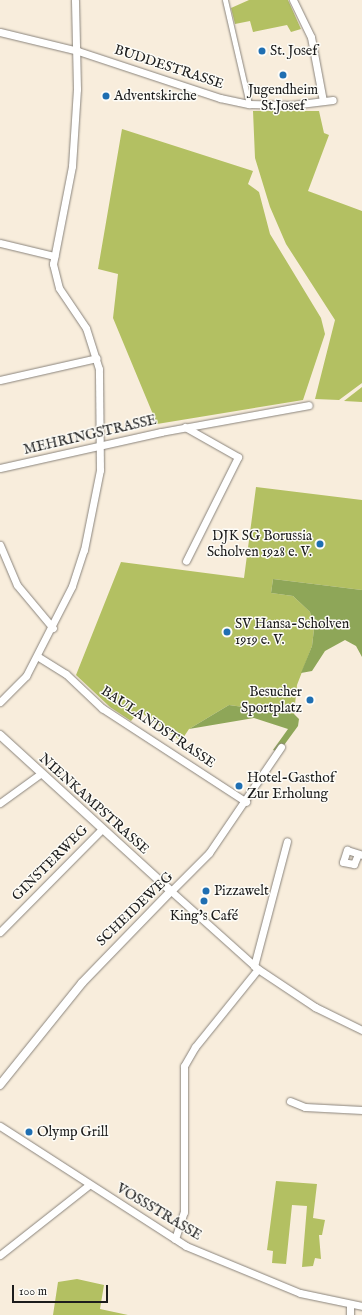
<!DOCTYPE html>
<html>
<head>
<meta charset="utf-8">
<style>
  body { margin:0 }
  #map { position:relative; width:362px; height:1315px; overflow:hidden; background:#f8eddc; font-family:"IM FELL English",serif }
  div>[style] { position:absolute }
  .green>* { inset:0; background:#b3c062 }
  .forest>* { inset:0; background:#8ea658 }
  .roads { filter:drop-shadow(0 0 1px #8a847c) drop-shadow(0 0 1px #8a847c) }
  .pedestrian>* { height:5px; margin:-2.5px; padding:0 2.5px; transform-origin:2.5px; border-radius:2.5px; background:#fff }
  .minor>* { height:7px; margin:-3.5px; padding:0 3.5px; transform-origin:3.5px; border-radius:3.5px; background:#fff }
  .tertiary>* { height:8px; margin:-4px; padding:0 4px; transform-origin:4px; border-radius:4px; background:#fff }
  .dots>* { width:11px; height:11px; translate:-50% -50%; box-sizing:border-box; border:2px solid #fdfcf7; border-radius:50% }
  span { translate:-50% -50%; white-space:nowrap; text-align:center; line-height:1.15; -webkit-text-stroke:3px #fdfcf7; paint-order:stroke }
  .poi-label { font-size:14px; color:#1c1c1c }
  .left { translate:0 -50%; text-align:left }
  .right { translate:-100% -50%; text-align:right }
  .street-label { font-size:14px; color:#1c1c1c }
  .scale { position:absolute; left:12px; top:1285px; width:96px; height:18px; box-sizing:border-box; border:2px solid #1c1c1c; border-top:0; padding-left:5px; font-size:12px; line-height:14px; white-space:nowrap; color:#1c1c1c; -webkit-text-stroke:3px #fdfcf7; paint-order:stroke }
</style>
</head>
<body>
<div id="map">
  <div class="green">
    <i style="clip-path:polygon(249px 0,288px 0,301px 29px,291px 32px,287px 25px,253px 32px,250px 21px,235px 24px,231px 8px)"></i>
    <i style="clip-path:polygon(253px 111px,319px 111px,324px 133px,329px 135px,308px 191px,362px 211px,362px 383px,339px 400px,315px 399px,335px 320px,286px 244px,270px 207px,255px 158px)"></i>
    <i style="clip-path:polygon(122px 129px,253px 171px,248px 184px,259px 192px,270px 234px,321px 318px,325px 334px,303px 400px,157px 424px,113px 318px,118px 274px,98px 269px)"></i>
    <i style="clip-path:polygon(362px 387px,362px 402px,344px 401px)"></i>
    <i style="clip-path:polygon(256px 487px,362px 500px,362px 590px,273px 579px,271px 593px,293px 596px,310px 612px,314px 629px,312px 646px,297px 685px,294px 714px,229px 705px,189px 729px,181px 741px,139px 711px,131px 721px,110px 707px,76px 675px,121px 562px,244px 578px)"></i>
    <i style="clip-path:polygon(276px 1181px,317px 1184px,313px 1218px,325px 1220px,322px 1235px,319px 1235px,321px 1259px,315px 1258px,313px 1266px,302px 1267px,307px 1206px,292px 1205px,286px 1264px,272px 1263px,273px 1251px,267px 1250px)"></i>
    <i style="clip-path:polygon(77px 1279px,104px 1285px,100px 1309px,128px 1315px,53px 1315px,58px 1282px)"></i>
  </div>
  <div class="forest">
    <i style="clip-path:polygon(273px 579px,362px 590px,362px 657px,356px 646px,345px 640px,325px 651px,312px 671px,301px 673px,312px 646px,314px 629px,310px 612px,293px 596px,271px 593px)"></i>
    <i style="clip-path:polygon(229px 705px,294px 714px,299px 719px,298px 726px,279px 752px,273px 750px,288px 729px,254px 718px,189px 729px)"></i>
  </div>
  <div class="roads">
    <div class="pedestrian">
      <i style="left:225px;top:0;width:107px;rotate:77deg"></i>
    </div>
    <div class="minor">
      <i style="left:293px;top:0;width:41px;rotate:64.1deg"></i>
      <i style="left:311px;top:37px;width:65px;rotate:79.4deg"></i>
      <i style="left:0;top:32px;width:80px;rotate:13.7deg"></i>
      <i style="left:78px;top:51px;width:150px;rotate:18.3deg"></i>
      <i style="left:220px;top:98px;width:30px;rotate:12deg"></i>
      <i style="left:249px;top:104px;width:43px;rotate:1.3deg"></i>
      <i style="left:292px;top:105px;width:41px;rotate:-7deg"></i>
      <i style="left:0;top:243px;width:56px;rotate:13.5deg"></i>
      <i style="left:0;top:380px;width:99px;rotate:-12.8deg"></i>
      <i style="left:185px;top:427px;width:61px;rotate:29.5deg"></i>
      <i style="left:238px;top:457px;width:116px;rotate:116.6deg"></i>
      <i style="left:0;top:468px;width:165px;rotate:-12.6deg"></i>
      <i style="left:161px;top:432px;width:150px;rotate:-10.3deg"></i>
      <i style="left:0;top:545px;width:43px;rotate:67deg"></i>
      <i style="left:17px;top:585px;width:56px;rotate:50.1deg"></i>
      <i style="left:37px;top:656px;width:34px;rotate:32deg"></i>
      <i style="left:66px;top:674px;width:50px;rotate:43.4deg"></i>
      <i style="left:102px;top:708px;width:172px;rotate:33.1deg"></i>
      <i style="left:0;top:702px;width:37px;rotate:-45deg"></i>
      <i style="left:26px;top:676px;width:101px;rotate:-62.9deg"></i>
      <i style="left:72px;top:586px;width:38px;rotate:-72deg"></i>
      <i style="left:84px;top:550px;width:82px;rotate:-78.7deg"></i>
      <i style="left:100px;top:470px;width:101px;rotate:-90.6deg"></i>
      <i style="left:99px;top:369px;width:43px;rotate:-107.6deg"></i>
      <i style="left:86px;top:328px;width:48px;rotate:-124deg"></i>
      <i style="left:59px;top:288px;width:25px;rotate:-104deg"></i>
      <i style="left:53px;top:264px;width:100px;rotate:-79deg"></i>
      <i style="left:72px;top:166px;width:77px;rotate:-86.3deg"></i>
      <i style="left:77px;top:89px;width:89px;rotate:-91.3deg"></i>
      <i style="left:281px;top:747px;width:128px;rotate:124.2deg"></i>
      <i style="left:209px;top:853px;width:54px;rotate:135deg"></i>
      <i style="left:171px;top:891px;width:117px;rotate:41.9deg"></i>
      <i style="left:258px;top:969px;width:69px;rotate:33.7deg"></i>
      <i style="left:315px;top:1007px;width:52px;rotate:26.1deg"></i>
      <i style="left:0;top:803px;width:49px;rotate:-35.9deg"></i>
      <i style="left:358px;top:854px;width:11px;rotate:112deg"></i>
      <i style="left:354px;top:864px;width:11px;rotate:-170deg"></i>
      <i style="left:343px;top:862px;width:13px;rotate:-72deg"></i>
      <i style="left:347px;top:850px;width:16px;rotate:18deg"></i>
      <i style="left:0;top:932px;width:145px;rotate:-45.3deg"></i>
      <i style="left:254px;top:966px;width:129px;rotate:-75.2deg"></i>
      <i style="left:290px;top:1101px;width:16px;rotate:22deg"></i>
      <i style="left:305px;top:1107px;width:57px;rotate:3deg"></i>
      <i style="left:0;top:1126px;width:221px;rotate:32.8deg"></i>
      <i style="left:186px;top:1246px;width:123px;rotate:22.4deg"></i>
      <i style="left:300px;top:1293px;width:63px;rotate:11.8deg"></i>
      <i style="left:175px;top:1239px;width:28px;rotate:-72deg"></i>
      <i style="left:184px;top:1212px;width:146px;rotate:-90deg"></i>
      <i style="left:184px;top:1066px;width:22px;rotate:-60deg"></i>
      <i style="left:195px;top:1047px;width:100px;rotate:-51.1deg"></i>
      <i style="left:0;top:1255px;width:113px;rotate:-38.2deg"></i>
      <i style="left:350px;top:1315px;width:10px;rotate:-90deg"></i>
    </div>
    <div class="tertiary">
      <i style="left:0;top:735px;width:231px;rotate:42.4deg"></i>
      <i style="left:171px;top:891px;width:128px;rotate:134.1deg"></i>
      <i style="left:82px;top:983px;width:131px;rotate:128.8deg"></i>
    </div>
  </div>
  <div class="dots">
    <i style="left:262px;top:51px;background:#1f6fb2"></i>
    <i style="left:283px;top:75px;background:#1f6fb2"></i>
    <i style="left:106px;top:96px;background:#1f6fb2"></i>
    <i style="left:320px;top:544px;background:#1f6fb2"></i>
    <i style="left:227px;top:632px;background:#1f6fb2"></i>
    <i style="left:310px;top:700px;background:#1f6fb2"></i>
    <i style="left:239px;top:786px;background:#1f6fb2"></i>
    <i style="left:206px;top:891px;background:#1f6fb2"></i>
    <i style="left:204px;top:901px;background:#1f6fb2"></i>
    <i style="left:29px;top:1132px;background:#1f6fb2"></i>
  </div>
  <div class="poi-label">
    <span class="left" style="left:270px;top:51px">St. Josef</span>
    <span style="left:283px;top:98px">Jugendheim<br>St.Josef</span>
    <span class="left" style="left:114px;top:96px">Adventskirche</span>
    <span class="right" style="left:312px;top:544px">DJK SG Borussia<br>Scholven 1928 e. V.</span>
    <span class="left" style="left:235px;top:632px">SV Hansa-Scholven<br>1919 e. V.</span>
    <span class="right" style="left:302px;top:700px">Besucher<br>Sportplatz</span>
    <span class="left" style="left:247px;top:786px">Hotel-Gasthof<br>Zur Erholung</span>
    <span class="left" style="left:214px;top:891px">Pizzawelt</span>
    <span style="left:204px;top:916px">King's Café</span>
    <span class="left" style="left:37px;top:1132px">Olymp Grill</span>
  </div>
  <div class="street-label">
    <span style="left:169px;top:67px;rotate:18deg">BUDDESTRASSE</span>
    <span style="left:90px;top:435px;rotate:-13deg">MEHRINGSTRASSE</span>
    <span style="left:158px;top:727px;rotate:34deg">BAULANDSTRASSE</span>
    <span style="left:94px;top:804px;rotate:42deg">NIENKAMPSTRASSE</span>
    <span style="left:50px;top:863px;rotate:-45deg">GINSTERWEG</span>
    <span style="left:135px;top:909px;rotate:-44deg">SCHEIDEWEG</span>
    <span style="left:159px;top:1212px;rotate:31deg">VOSSSTRASSE</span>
  </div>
  <div class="scale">100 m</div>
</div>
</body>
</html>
